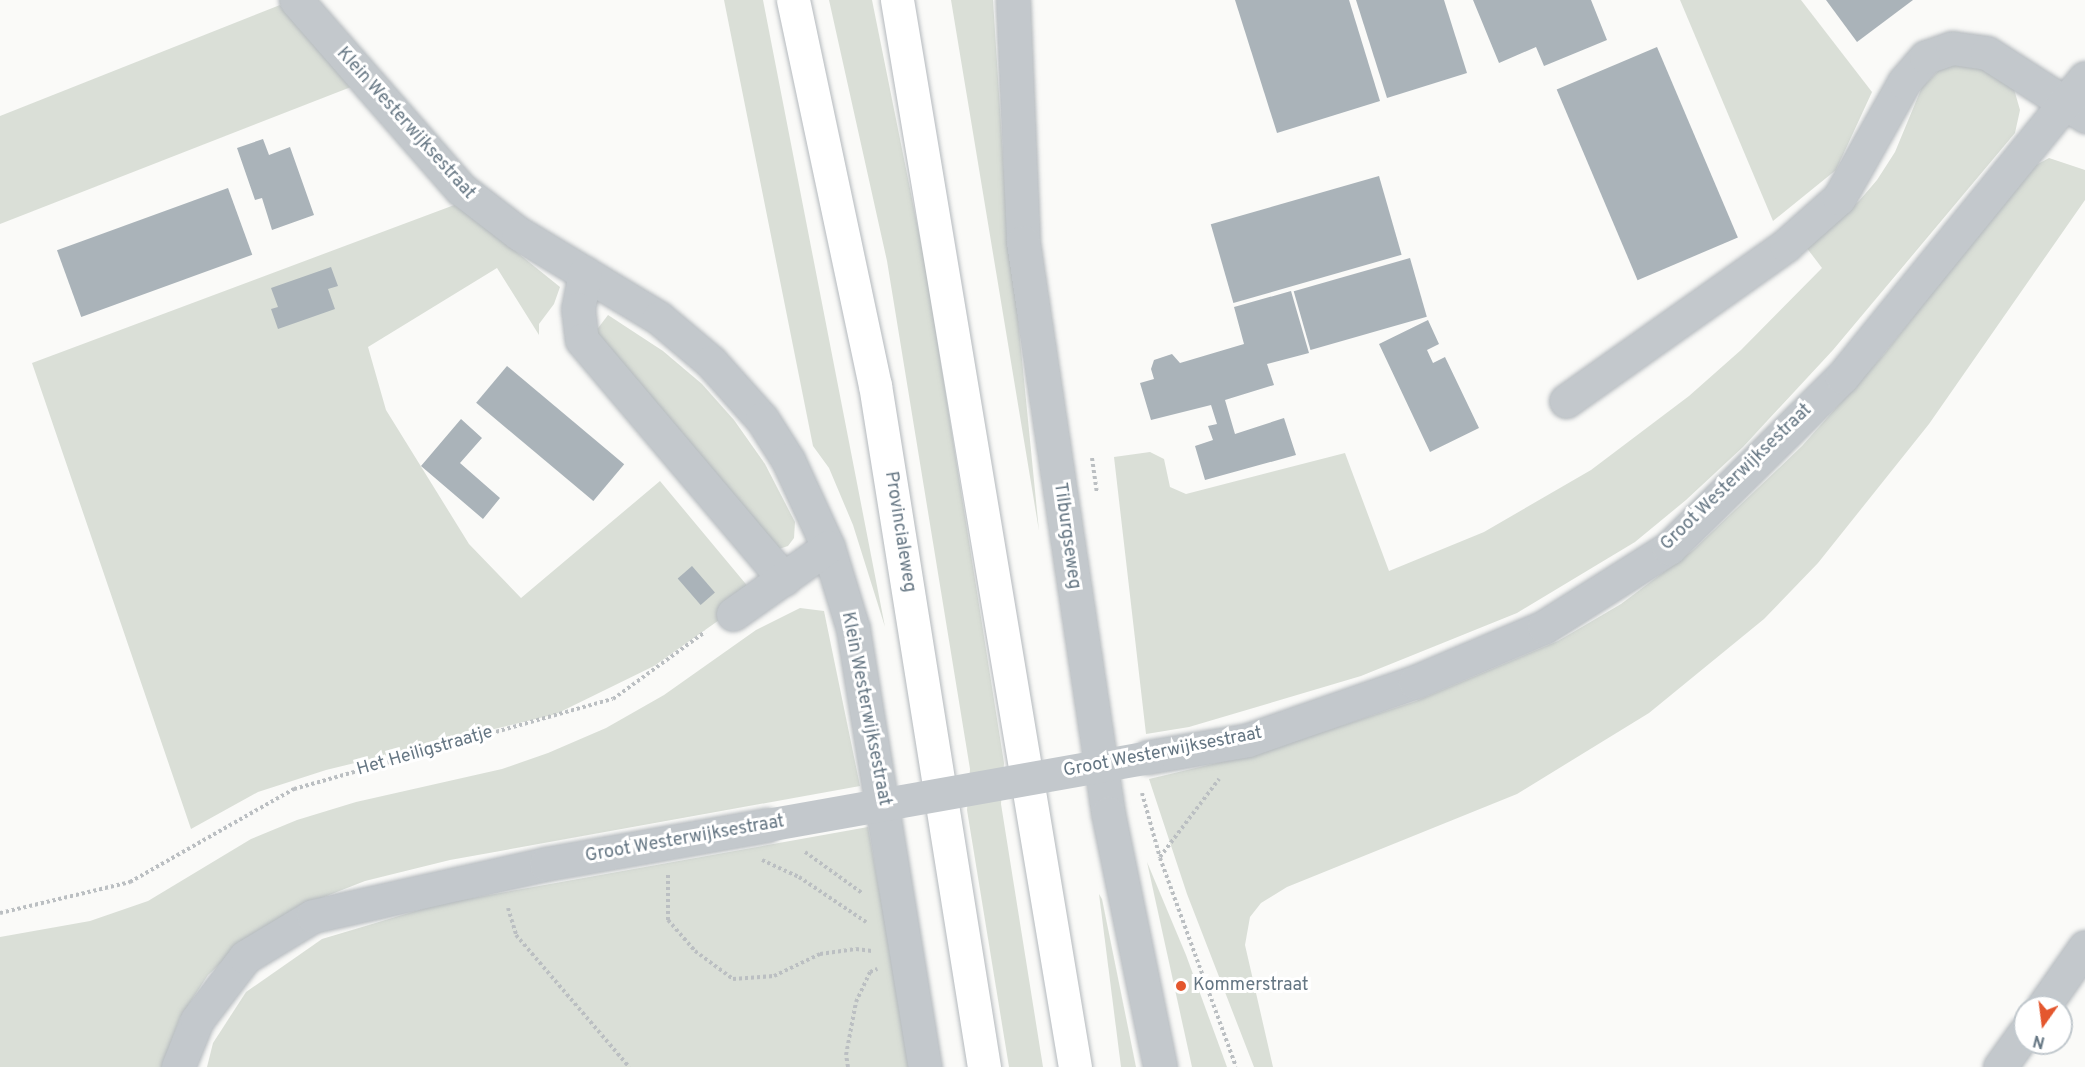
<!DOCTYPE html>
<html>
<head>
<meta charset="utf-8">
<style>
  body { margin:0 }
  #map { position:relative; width:2085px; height:1067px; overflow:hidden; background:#fafaf8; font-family:Overpass,sans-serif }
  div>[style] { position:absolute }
  .green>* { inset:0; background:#dadfd7 }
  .building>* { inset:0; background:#aab3b9; transform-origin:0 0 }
  .path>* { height:4px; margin-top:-2px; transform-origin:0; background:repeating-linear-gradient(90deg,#bbbfc2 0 3px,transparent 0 6px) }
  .roads { filter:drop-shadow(0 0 2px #b4b9bd) drop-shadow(0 0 2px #b4b9bd) }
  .minor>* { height:33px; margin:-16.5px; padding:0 16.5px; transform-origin:16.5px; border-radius:16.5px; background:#c3c8cc }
  .tertiary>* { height:33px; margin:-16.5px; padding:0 16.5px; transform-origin:16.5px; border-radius:16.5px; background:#c3c8cc }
  .trunk>* { height:33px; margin:-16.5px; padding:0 16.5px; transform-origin:16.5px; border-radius:16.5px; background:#fff }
  .minor-bridge>* { height:33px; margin:-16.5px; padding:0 16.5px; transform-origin:16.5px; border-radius:16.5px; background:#c3c8cc }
  .dots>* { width:16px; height:16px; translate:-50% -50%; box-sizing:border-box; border:3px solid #fff; border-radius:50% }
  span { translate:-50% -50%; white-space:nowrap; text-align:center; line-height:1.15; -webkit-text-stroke:6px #fff; paint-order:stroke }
  .street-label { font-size:18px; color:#657683 }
  .poi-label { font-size:18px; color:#657683 }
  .left { translate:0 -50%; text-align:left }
  .north { position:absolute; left:2013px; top:995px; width:60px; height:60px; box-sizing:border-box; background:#fff; border:2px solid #c1c8cd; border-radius:50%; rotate:194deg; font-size:16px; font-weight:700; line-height:24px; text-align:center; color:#657683 }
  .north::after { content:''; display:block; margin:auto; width:21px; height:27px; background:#e4572e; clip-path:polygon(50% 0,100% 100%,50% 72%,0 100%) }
</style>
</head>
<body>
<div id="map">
  <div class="green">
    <i style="clip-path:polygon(724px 0,763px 0,885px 627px,853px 525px,829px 468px,813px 446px)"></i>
    <i style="clip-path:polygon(829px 0,872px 0,925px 263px,1004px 763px,1001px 804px,1043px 1067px,1009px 1067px,967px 810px,970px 769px,887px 261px)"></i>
    <i style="clip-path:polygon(951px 0,993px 0,1005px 188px,1039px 531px)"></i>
    <i style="clip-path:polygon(1680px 0,1801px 0,1872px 92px,1836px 170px,1773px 221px)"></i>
    <i style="clip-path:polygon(280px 5px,351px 87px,0 224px,0 116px)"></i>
    <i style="clip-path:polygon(1967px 58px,2014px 89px,2020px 110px,2015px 133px,1833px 350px,1743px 447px,1686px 500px,1635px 542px,1517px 613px,1361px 676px,1189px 727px,1146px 734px,1114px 457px,1150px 452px,1164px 459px,1170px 487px,1186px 494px,1345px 453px,1389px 571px,1484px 532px,1591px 470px,1689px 396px,1741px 350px,1822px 268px,1806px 247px,1859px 201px,1877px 180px,1895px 152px,1922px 87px,1940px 69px)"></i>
    <i style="clip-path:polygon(2049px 158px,2085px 170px,2085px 200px,1929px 424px,1818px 563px,1764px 619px,1649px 713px,1517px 794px,1287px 887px,1261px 903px,1250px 917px,1245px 945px,1273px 1067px,1254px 1067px,1187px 894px,1149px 779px,1259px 753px,1416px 701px,1558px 641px,1621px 604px,1693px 550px,1802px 446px,1884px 354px,2029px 169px)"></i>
    <i style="clip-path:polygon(457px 204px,560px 287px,554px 304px,539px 324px,539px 335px,497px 268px,368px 347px,386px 410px,469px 544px,521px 598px,660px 481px,750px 589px,749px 599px,654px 666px,556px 714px,326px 770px,258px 792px,191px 829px,32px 363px)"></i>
    <i style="clip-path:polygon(608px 315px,663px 351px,702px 384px,734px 420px,765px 464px,795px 522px,794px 538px,788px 546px,779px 549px,589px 340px)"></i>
    <i style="clip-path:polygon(800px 608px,824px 611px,860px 786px,450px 860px,365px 881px,301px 906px,245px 941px,208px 975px,180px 1018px,162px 1067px,0 1067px,0 937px,90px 921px,148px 901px,251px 839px,297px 820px,356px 802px,502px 769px,548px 753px,606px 728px,664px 695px,756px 630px)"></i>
    <i style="clip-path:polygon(868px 827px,911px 1067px,207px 1067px,213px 1043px,246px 992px,322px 939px,439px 904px)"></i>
    <i style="clip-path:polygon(1147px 862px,1186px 955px,1227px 1067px,1192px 1067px)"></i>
    <i style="clip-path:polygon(1099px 894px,1102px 899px,1136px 1067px,1121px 1067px)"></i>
  </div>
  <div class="building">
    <i style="clip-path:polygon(1235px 0,1349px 0,1380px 101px,1277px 133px)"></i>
    <i style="clip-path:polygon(1356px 0,1444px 0,1467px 73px,1387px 98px)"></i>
    <i style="clip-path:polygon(1473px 0,1591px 0,1607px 40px,1544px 66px,1536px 47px,1499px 63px)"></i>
    <i style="clip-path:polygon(1826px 0,1913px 0,1857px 42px)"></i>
    <i style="left:1657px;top:47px;width:207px;height:109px;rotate:67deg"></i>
    <i style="clip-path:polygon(263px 139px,269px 155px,290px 147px,314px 215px,272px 230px,262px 198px,255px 200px,237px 148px)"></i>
    <i style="left:1379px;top:176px;width:82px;height:175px;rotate:74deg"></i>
    <i style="left:228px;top:188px;width:71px;height:182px;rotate:70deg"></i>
    <i style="left:1410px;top:258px;width:61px;height:121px;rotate:74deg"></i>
    <i style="clip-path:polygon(331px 267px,338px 286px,328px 289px,335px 309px,278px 329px,271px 309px,278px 307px,271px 288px)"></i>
    <i style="clip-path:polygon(1291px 291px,1309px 353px,1267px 364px,1274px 385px,1225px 400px,1235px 434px,1284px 418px,1296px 455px,1205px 480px,1195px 446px,1213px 440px,1208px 426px,1217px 424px,1211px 405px,1151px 420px,1140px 383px,1154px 379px,1151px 369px,1154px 360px,1172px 354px,1180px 363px,1244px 344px,1234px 307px)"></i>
    <i style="clip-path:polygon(1428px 320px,1439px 344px,1427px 350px,1433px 363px,1445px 357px,1479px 428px,1430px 452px,1379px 344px)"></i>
    <i style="left:507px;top:366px;width:153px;height:48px;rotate:40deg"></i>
    <i style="clip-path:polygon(461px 419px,482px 438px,460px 463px,500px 498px,483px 519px,421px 466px)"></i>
    <i style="left:692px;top:566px;width:35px;height:19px;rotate:49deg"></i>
  </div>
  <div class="path">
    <i style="left:1092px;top:458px;width:34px;rotate:82deg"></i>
    <i style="left:1142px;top:793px;width:67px;rotate:74.5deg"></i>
    <i style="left:1160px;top:858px;width:222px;rotate:70deg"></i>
    <i style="left:805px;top:852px;width:70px;rotate:35.7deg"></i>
    <i style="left:1160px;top:857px;width:98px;rotate:-52.9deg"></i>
    <i style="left:762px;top:860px;width:41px;rotate:24.7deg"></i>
    <i style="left:799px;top:877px;width:81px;rotate:33.9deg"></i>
    <i style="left:668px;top:875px;width:45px;rotate:90deg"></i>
    <i style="left:668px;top:920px;width:41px;rotate:48.9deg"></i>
    <i style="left:695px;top:951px;width:47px;rotate:36.4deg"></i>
    <i style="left:733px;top:979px;width:41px;rotate:-4.2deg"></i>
    <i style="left:774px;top:976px;width:51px;rotate:-25.6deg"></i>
    <i style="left:820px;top:954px;width:36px;rotate:-8deg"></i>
    <i style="left:856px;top:949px;width:16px;rotate:7deg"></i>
    <i style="left:508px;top:908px;width:28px;rotate:73deg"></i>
    <i style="left:516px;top:935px;width:174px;rotate:49.4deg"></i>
    <i style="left:0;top:913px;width:134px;rotate:-13.4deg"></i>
    <i style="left:130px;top:882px;width:189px;rotate:-29.6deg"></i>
    <i style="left:294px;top:789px;width:331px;rotate:-15.8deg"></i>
    <i style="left:613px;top:699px;width:114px;rotate:-36.1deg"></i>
    <i style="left:848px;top:1067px;width:12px;rotate:-99deg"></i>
    <i style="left:846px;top:1055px;width:54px;rotate:-79.3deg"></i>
    <i style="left:856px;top:1002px;width:33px;rotate:-65deg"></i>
    <i style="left:870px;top:972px;width:8px;rotate:-23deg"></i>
  </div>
  <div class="roads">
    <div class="minor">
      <i style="left:296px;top:0;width:251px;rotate:48.9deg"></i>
      <i style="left:461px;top:189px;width:72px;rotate:37.7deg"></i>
      <i style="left:518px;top:233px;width:165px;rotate:31.1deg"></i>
      <i style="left:659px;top:318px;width:68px;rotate:40.2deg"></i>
      <i style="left:711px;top:362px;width:76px;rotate:48.2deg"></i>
      <i style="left:762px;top:419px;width:49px;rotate:57.6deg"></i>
      <i style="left:788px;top:460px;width:96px;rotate:65.3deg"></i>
      <i style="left:828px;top:547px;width:86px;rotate:73deg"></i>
      <i style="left:853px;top:629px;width:444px;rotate:80.7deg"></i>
      <i style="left:585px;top:273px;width:37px;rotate:101deg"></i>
      <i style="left:578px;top:309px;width:31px;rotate:83deg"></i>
      <i style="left:582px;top:340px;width:313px;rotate:49.8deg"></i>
      <i style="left:1566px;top:401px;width:270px;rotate:-35.3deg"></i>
      <i style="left:1786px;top:245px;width:71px;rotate:-41.6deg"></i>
      <i style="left:1839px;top:198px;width:133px;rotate:-60.7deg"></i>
      <i style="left:1904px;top:82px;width:33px;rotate:-49deg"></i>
      <i style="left:1926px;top:57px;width:28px;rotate:-19deg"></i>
      <i style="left:1952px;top:48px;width:35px;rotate:8deg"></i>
      <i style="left:1987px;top:53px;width:117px;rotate:32.7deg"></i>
      <i style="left:733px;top:614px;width:116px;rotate:-35.2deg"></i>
      <i style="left:1148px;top:757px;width:101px;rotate:-9.6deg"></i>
      <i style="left:1248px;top:740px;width:177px;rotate:-19.2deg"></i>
      <i style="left:1415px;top:682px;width:140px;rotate:-23.1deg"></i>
      <i style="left:1544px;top:627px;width:148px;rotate:-32.3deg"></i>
      <i style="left:1669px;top:548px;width:243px;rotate:-44.7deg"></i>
      <i style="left:1842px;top:377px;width:385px;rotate:-50.9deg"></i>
      <i style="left:2043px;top:1007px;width:73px;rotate:-55deg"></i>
      <i style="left:178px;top:1067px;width:51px;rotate:-68deg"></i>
      <i style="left:197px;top:1020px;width:79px;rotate:-52.7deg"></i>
      <i style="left:245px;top:957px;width:79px;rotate:-31.1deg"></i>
      <i style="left:313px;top:916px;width:239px;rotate:-12.6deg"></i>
      <i style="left:546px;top:864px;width:224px;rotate:-10deg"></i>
      <i style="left:2000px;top:1067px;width:43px;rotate:-54.5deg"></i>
    </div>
    <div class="tertiary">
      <i style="left:1013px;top:0;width:242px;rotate:87.6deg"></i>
      <i style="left:1023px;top:242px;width:577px;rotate:81.53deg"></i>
      <i style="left:1108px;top:813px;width:259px;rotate:78.4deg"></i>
    </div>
    <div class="trunk">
      <i style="left:793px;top:0;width:394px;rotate:78deg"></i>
      <i style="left:875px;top:385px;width:691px;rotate:80.92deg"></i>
      <i style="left:897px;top:0;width:1082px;rotate:80.53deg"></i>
    </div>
  </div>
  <div class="minor-bridge">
    <i style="left:767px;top:825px;width:387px;rotate:-10.1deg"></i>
  </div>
  <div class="dots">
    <i style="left:1181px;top:986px;background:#e4572e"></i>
  </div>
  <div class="street-label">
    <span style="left:405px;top:124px;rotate:48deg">Klein Westerwijksestraat</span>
    <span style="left:1737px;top:478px;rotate:-44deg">Groot Westerwijksestraat</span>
    <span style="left:899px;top:532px;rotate:81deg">Provincialeweg</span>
    <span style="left:1066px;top:536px;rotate:82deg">Tilburgseweg</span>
    <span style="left:865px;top:709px;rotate:79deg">Klein Westerwijksestraat</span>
    <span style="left:425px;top:752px;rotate:-16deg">Het Heiligstraatje</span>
    <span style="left:1163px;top:753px;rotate:-11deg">Groot Westerwijksestraat</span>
    <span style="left:685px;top:840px;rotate:-10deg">Groot Westerwijksestraat</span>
  </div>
  <div class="poi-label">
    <span class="left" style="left:1193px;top:986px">Kommerstraat</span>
  </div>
  <div class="north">N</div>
</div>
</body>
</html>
